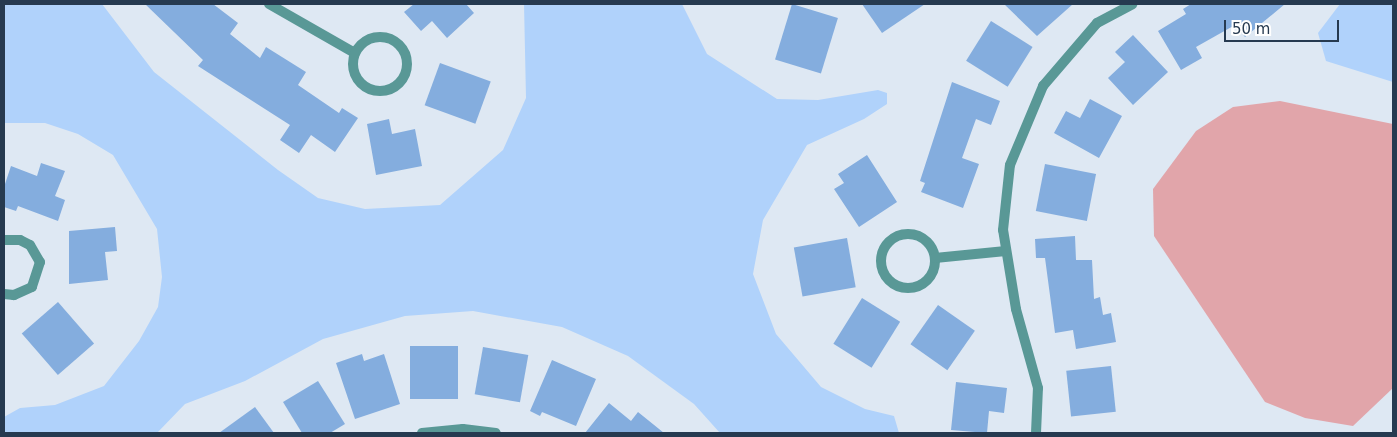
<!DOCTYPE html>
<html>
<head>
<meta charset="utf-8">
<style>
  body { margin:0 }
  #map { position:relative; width:1397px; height:437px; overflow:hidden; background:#dee8f3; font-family:"DejaVu Sans",sans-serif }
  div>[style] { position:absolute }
  .green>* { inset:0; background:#e1a5aa }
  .water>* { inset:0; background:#b0d2fb }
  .building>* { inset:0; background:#84adde; transform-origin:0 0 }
  .street>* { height:10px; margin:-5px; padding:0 5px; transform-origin:5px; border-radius:5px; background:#599896 }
  .street>.ring { margin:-5px; padding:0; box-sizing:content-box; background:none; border:10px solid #599896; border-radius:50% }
  span { translate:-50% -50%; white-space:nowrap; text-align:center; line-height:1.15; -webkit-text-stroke:5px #fff; paint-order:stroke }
  .frame { position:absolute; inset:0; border:5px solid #263a50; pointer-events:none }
  .scale { position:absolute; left:1224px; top:20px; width:115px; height:22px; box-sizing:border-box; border:2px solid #263a50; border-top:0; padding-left:6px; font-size:15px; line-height:18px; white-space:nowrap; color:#263a50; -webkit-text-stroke:4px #fff; paint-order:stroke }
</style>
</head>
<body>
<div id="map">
  <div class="green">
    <i style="clip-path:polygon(1280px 101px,1393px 124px,1393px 388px,1353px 426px,1305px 418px,1265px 402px,1154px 236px,1153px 189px,1196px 131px,1233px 107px)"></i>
  </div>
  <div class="water">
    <i style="clip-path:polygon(4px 4px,102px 4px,154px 72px,278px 170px,318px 198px,365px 209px,440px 205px,503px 150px,526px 98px,524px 4px,682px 4px,707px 54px,777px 99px,818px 100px,878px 90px,887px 93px,887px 104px,864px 119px,807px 145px,763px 220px,753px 274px,776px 334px,821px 387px,865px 409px,894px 416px,899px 433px,720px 433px,694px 404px,628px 356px,562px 327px,473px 311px,405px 316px,323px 339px,245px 381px,185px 404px,157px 433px,4px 433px,4px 417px,20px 408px,55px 405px,104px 386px,139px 341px,158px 307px,162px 277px,157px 229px,113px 155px,78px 134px,45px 123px,4px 123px)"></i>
    <i style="clip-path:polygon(1340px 4px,1393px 4px,1393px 82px,1326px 61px,1318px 33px)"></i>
  </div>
  <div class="building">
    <i style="clip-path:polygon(145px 4px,213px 4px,238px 23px,230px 34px,260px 58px,266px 47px,306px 72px,298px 85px,339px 113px,342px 108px,358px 118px,335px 152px,311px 135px,299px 153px,280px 140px,290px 125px,198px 66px,203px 60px)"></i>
    <i style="clip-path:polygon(414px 4px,466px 4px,474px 13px,447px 38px,432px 21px,421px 31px,404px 12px)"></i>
    <i style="left:792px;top:4px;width:48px;height:58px;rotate:17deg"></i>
    <i style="clip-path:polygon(862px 4px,925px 4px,882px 33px)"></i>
    <i style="clip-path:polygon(1004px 4px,1073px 4px,1037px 36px)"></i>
    <i style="clip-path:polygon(1191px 4px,1285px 4px,1245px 37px,1235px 25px,1196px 47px,1202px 58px,1181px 70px,1158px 31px,1186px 14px,1183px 9px)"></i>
    <i style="left:991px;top:21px;width:49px;height:47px;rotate:32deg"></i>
    <i style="clip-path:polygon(1133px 35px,1168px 72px,1133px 105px,1108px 78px,1125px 62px,1115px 52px)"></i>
    <i style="left:440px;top:63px;width:54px;height:45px;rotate:20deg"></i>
    <i style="clip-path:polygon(952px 82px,1000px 101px,991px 125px,976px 119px,962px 158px,979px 164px,963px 208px,921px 192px,925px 183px,920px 181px)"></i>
    <i style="clip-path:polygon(1090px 99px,1122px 116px,1099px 158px,1054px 133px,1066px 111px,1080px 118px)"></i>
    <i style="clip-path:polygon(389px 119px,392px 134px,415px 129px,422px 166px,376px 175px,367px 124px)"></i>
    <i style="clip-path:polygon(867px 155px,897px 202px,859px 227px,834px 189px,844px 183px,838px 174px)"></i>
    <i style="clip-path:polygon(41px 163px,65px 171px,55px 196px,65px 200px,58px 221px,18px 206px,16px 211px,4px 207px,4px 187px,11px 166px,37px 176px)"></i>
    <i style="left:1045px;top:164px;width:52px;height:48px;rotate:11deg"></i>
    <i style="clip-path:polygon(115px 227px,117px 251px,105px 252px,108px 280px,69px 284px,69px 231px)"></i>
    <i style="clip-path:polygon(1075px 236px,1076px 260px,1092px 260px,1094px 299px,1100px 297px,1103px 315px,1111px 313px,1116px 342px,1076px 349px,1073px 330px,1055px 333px,1045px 258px,1036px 258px,1035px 239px)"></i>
    <i style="left:847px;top:238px;width:50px;height:54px;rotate:80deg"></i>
    <i style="left:862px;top:298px;width:45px;height:54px;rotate:32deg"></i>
    <i style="left:58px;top:302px;width:55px;height:48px;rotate:49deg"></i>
    <i style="left:938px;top:305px;width:45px;height:48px;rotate:35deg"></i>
    <i style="left:410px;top:346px;width:48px;height:53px"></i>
    <i style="left:483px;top:347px;width:46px;height:48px;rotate:10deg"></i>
    <i style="clip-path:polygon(362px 354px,364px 361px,384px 354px,400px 404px,355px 419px,336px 363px)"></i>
    <i style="clip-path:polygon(552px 360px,596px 379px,576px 426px,542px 412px,540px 416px,530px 411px)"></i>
    <i style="left:1111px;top:366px;width:46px;height:45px;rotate:84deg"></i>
    <i style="clip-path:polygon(318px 381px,345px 424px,330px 433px,302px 433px,283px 402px)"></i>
    <i style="clip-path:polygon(956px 382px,1007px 388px,1004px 413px,989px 411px,987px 433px,951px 430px)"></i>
    <i style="clip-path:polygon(609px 403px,631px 421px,638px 412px,664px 433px,585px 433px)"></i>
    <i style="clip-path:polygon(255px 407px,274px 433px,219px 433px)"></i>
  </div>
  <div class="street">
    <i style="left:269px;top:4px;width:99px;rotate:29.7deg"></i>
    <i class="ring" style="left:353px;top:37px;width:44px;height:44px"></i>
    <i class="ring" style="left:881px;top:234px;width:44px;height:44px"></i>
    <i style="left:4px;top:240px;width:16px"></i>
    <i style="left:20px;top:240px;width:11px;rotate:27deg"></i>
    <i style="left:30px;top:245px;width:20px;rotate:60deg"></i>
    <i style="left:40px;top:262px;width:26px;rotate:108deg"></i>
    <i style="left:32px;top:287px;width:20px;rotate:156deg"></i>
    <i style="left:14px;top:295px;width:10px;rotate:-174deg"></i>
    <i style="left:935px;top:258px;width:71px;rotate:-5.6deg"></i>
    <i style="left:422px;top:433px;width:41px;rotate:-5.6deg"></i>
    <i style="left:463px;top:429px;width:33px;rotate:7deg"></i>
    <i style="left:1036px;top:433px;width:45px;rotate:-87.5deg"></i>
    <i style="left:1038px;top:388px;width:82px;rotate:-105.6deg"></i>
    <i style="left:1016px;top:309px;width:80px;rotate:-99.3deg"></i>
    <i style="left:1003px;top:230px;width:65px;rotate:-83.9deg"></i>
    <i style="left:1010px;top:165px;width:86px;rotate:-67.3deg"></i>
    <i style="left:1043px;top:86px;width:83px;rotate:-49.4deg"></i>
    <i style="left:1097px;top:23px;width:40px;rotate:-28deg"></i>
  </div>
  <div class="frame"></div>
  <div class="scale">50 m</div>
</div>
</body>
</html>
